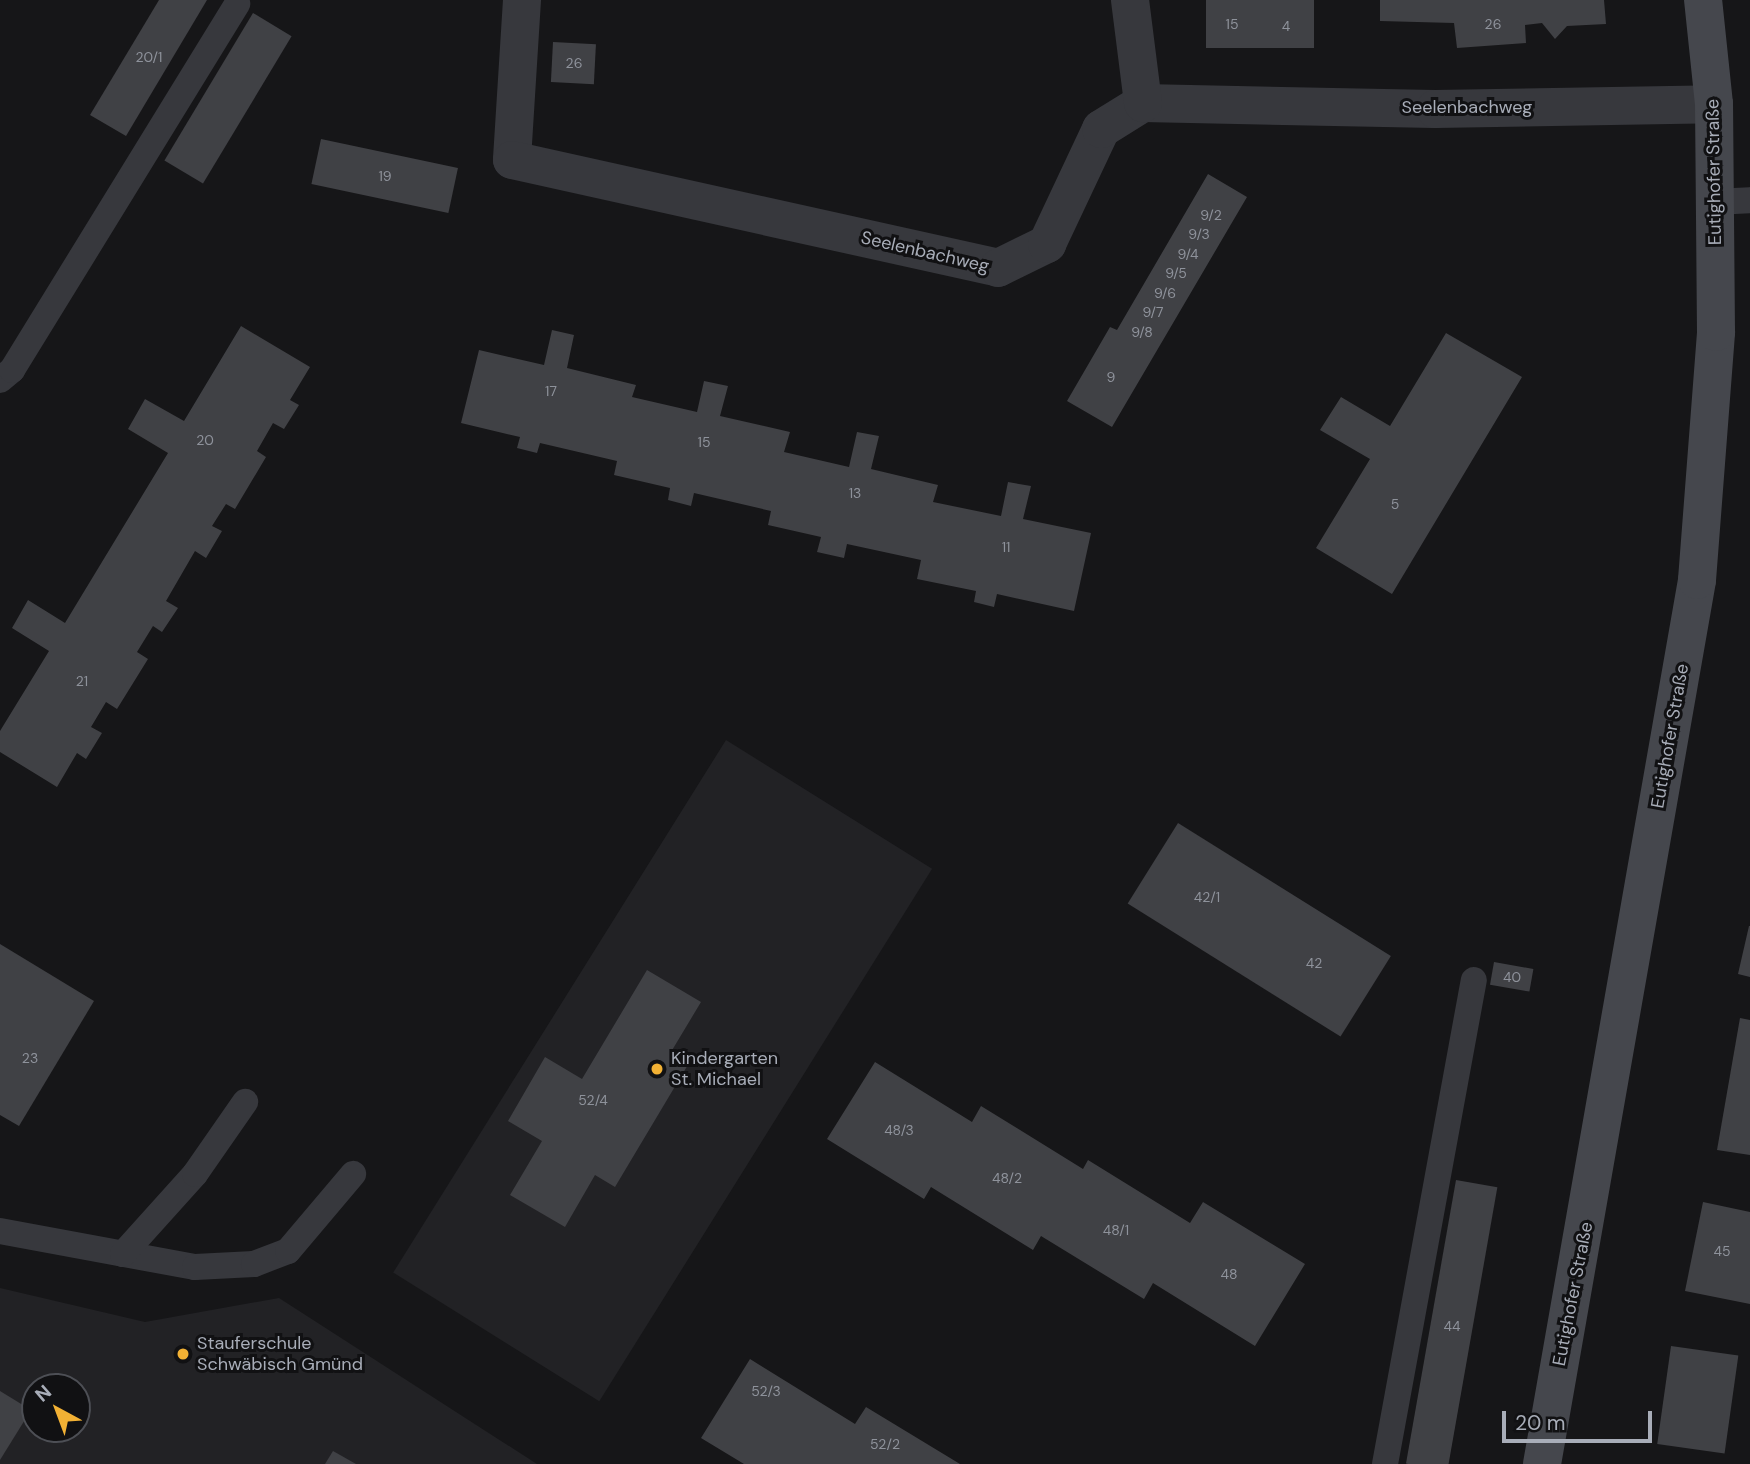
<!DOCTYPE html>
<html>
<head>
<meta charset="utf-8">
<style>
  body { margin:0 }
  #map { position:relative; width:1750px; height:1464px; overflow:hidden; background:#161618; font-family:"DM Sans",sans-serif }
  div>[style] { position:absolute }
  .built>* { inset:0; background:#222225; transform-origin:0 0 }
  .building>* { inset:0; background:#404145; transform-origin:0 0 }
  .lane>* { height:26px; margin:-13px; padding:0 13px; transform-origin:13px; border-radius:13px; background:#37383d }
  .street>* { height:38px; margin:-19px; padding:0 19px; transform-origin:19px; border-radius:19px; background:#37383d }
  .secondary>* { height:38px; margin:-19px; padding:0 19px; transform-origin:19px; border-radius:19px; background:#45474d }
  .dots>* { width:19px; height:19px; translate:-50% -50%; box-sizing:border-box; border:4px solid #111113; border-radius:50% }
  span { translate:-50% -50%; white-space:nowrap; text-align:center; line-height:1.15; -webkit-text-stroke:6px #111113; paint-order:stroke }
  .number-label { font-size:14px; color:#8e929b }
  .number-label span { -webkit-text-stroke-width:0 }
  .street-label { font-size:18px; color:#a8adb8 }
  .poi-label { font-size:18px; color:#a8adb8 }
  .left { translate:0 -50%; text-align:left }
  .north { position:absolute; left:21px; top:1373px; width:70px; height:70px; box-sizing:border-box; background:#111113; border:2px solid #4d4f55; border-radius:50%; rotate:319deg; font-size:19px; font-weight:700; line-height:28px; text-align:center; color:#a8adb8 }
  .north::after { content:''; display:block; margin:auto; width:24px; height:32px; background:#f2b134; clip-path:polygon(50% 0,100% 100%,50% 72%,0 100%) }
  .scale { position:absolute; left:1502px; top:1411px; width:150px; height:32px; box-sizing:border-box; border:4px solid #a8adb8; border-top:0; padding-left:9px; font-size:21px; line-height:24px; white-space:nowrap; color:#a8adb8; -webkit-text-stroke:5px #111113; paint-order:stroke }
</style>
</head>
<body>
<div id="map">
  <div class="built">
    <i style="left:726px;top:740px;width:243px;height:628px;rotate:32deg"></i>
    <i style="clip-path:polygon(evenodd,0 1288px,145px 1322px,279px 1298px,537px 1464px,0 1464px,0 1288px,35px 1387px,77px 1387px,77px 1429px,35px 1429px,35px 1387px)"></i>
  </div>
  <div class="building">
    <i style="clip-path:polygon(159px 0,207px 0,126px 136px,90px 115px)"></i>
    <i style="left:1206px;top:0;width:108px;height:48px"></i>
    <i style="clip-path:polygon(1380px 0,1604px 0,1606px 24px,1567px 26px,1555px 39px,1542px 23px,1525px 25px,1526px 43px,1457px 48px,1454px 23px,1380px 21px)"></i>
    <i style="left:253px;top:13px;width:45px;height:172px;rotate:31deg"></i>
    <i style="left:553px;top:42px;width:43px;height:40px;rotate:3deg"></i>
    <i style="left:321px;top:139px;width:140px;height:46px;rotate:12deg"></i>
    <i style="clip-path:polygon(1208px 174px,1247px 197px,1112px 427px,1067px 401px,1110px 327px,1117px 330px)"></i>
    <i style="clip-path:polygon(241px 326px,310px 367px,290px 400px,299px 405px,284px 429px,273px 423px,257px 451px,266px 457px,235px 509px,226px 504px,212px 526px,222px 531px,206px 558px,195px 551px,166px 601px,178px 608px,162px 632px,153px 626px,137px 652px,148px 659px,117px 709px,106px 702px,91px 727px,102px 733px,86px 759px,77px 753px,57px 787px,0 752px,0 731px,49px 651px,12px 628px,28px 600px,65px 623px,168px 453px,128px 429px,145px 399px,184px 421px)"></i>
    <i style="clip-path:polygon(552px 330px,574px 335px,567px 368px,636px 385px,632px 397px,697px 412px,704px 381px,728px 386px,720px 416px,790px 432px,784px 452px,849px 467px,857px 432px,879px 436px,871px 469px,938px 485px,933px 502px,1001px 516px,1008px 482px,1031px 486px,1023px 519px,1091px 533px,1074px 611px,997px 594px,994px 607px,974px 602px,976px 591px,917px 579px,921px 560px,847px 544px,844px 558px,817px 552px,821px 537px,768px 525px,771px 511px,694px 493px,691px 506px,668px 500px,670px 488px,614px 475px,617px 461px,540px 443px,537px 453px,517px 448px,520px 437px,461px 423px,479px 350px,544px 365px)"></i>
    <i style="clip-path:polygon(1446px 333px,1522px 377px,1392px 594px,1316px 548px,1370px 459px,1320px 430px,1341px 397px,1390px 426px)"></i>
    <i style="left:1178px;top:823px;width:251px;height:95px;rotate:32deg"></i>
    <i style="clip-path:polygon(1749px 926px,1750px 926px,1750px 977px,1738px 974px)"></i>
    <i style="clip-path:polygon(0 944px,94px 1001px,19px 1126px,0 1115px)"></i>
    <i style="left:1494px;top:962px;width:40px;height:23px;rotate:10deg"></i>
    <i style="clip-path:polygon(647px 970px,701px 1002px,671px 1052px,689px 1063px,615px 1187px,595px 1175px,565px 1227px,510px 1195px,542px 1141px,508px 1121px,545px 1057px,582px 1079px)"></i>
    <i style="clip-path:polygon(1740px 1018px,1750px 1020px,1750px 1155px,1717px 1150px)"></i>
    <i style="clip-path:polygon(875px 1062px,972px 1122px,981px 1106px,1083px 1169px,1088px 1160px,1190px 1223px,1203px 1202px,1305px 1264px,1255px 1346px,1153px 1283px,1144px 1299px,1041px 1236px,1033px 1250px,931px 1187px,924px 1199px,827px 1139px)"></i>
    <i style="left:1456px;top:1180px;width:42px;height:288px;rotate:10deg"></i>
    <i style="clip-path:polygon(1703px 1202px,1750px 1212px,1750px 1304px,1685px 1291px)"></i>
    <i style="left:1671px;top:1346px;width:68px;height:99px;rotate:8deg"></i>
    <i style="clip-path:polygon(750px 1359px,855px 1424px,866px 1407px,960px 1464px,744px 1464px,701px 1438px)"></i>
    <i style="clip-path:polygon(0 1391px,31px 1410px,0 1460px)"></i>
    <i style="clip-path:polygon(333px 1451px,356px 1464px,325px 1464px)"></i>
  </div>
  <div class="lane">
    <i style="left:1714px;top:202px;width:36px;rotate:-3deg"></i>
    <i style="left:0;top:380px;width:16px;rotate:-40deg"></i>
    <i style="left:12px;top:370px;width:430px;rotate:-58.4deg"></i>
    <i style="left:0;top:1231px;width:198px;rotate:10.5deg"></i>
    <i style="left:195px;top:1267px;width:59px;rotate:-2.9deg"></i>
    <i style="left:254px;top:1264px;width:36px;rotate:-21deg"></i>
    <i style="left:288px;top:1251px;width:101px;rotate:-49.8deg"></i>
    <i style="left:123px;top:1254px;width:108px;rotate:-48deg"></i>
    <i style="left:195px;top:1174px;width:88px;rotate:-55.2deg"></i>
    <i style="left:1385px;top:1464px;width:492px;rotate:-79.6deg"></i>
  </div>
  <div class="street">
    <i style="left:522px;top:0;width:160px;rotate:93.6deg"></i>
    <i style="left:512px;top:160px;width:498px;rotate:12.5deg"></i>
    <i style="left:998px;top:268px;width:55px;rotate:-26.1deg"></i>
    <i style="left:1047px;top:244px;width:127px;rotate:-64.8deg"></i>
    <i style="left:1101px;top:129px;width:49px;rotate:-31.8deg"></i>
    <i style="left:1143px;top:103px;width:292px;rotate:1.2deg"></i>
    <i style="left:1435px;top:109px;width:279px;rotate:-1deg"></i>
    <i style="left:1130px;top:0;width:104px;rotate:82.8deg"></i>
  </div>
  <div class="secondary">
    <i style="left:1542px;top:1464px;width:897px;rotate:-80.05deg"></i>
    <i style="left:1697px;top:580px;width:249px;rotate:-85.6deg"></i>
    <i style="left:1716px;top:332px;width:228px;rotate:-90.5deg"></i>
    <i style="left:1714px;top:104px;width:105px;rotate:-96deg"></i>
  </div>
  <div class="dots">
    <i style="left:657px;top:1069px;background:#f2b134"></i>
    <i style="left:183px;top:1354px;background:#f2b134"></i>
  </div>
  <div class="number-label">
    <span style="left:1232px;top:24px">15</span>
    <span style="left:1493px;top:24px">26</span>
    <span style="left:1286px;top:26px">4</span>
    <span style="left:149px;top:57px">20/1</span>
    <span style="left:574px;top:63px">26</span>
    <span style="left:385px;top:176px">19</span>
    <span style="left:1211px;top:215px">9/2</span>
    <span style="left:1199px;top:234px">9/3</span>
    <span style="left:1188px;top:254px">9/4</span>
    <span style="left:1176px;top:273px">9/5</span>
    <span style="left:1165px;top:293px">9/6</span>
    <span style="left:1153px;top:312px">9/7</span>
    <span style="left:1142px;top:332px">9/8</span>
    <span style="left:1111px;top:377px">9</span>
    <span style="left:551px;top:391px">17</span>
    <span style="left:205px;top:440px">20</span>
    <span style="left:704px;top:442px">15</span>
    <span style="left:855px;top:493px">13</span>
    <span style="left:1395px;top:504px">5</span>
    <span style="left:1006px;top:547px">11</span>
    <span style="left:82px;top:681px">21</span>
    <span style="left:1207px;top:897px">42/1</span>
    <span style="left:1314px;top:963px">42</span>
    <span style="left:1512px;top:977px">40</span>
    <span style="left:30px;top:1058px">23</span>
    <span style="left:593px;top:1100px">52/4</span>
    <span style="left:899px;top:1130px">48/3</span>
    <span style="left:1007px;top:1178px">48/2</span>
    <span style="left:1116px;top:1230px">48/1</span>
    <span style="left:1722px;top:1251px">45</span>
    <span style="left:1229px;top:1274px">48</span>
    <span style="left:1452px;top:1326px">44</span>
    <span style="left:766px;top:1391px">52/3</span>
    <span style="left:885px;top:1444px">52/2</span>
  </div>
  <div class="street-label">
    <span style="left:1467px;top:107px">Seelenbachweg</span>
    <span style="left:1714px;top:172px;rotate:-91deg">Eutighofer Straße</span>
    <span style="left:925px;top:252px;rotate:13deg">Seelenbachweg</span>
    <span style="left:1670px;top:736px;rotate:-80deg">Eutighofer Straße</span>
    <span style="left:1573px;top:1294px;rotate:-79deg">Eutighofer Straße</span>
  </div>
  <div class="poi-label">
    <span class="left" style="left:671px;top:1069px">Kindergarten<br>St. Michael</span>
    <span class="left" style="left:197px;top:1354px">Stauferschule<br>Schwäbisch Gmünd</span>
  </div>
  <div class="north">N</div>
  <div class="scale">20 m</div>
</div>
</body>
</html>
